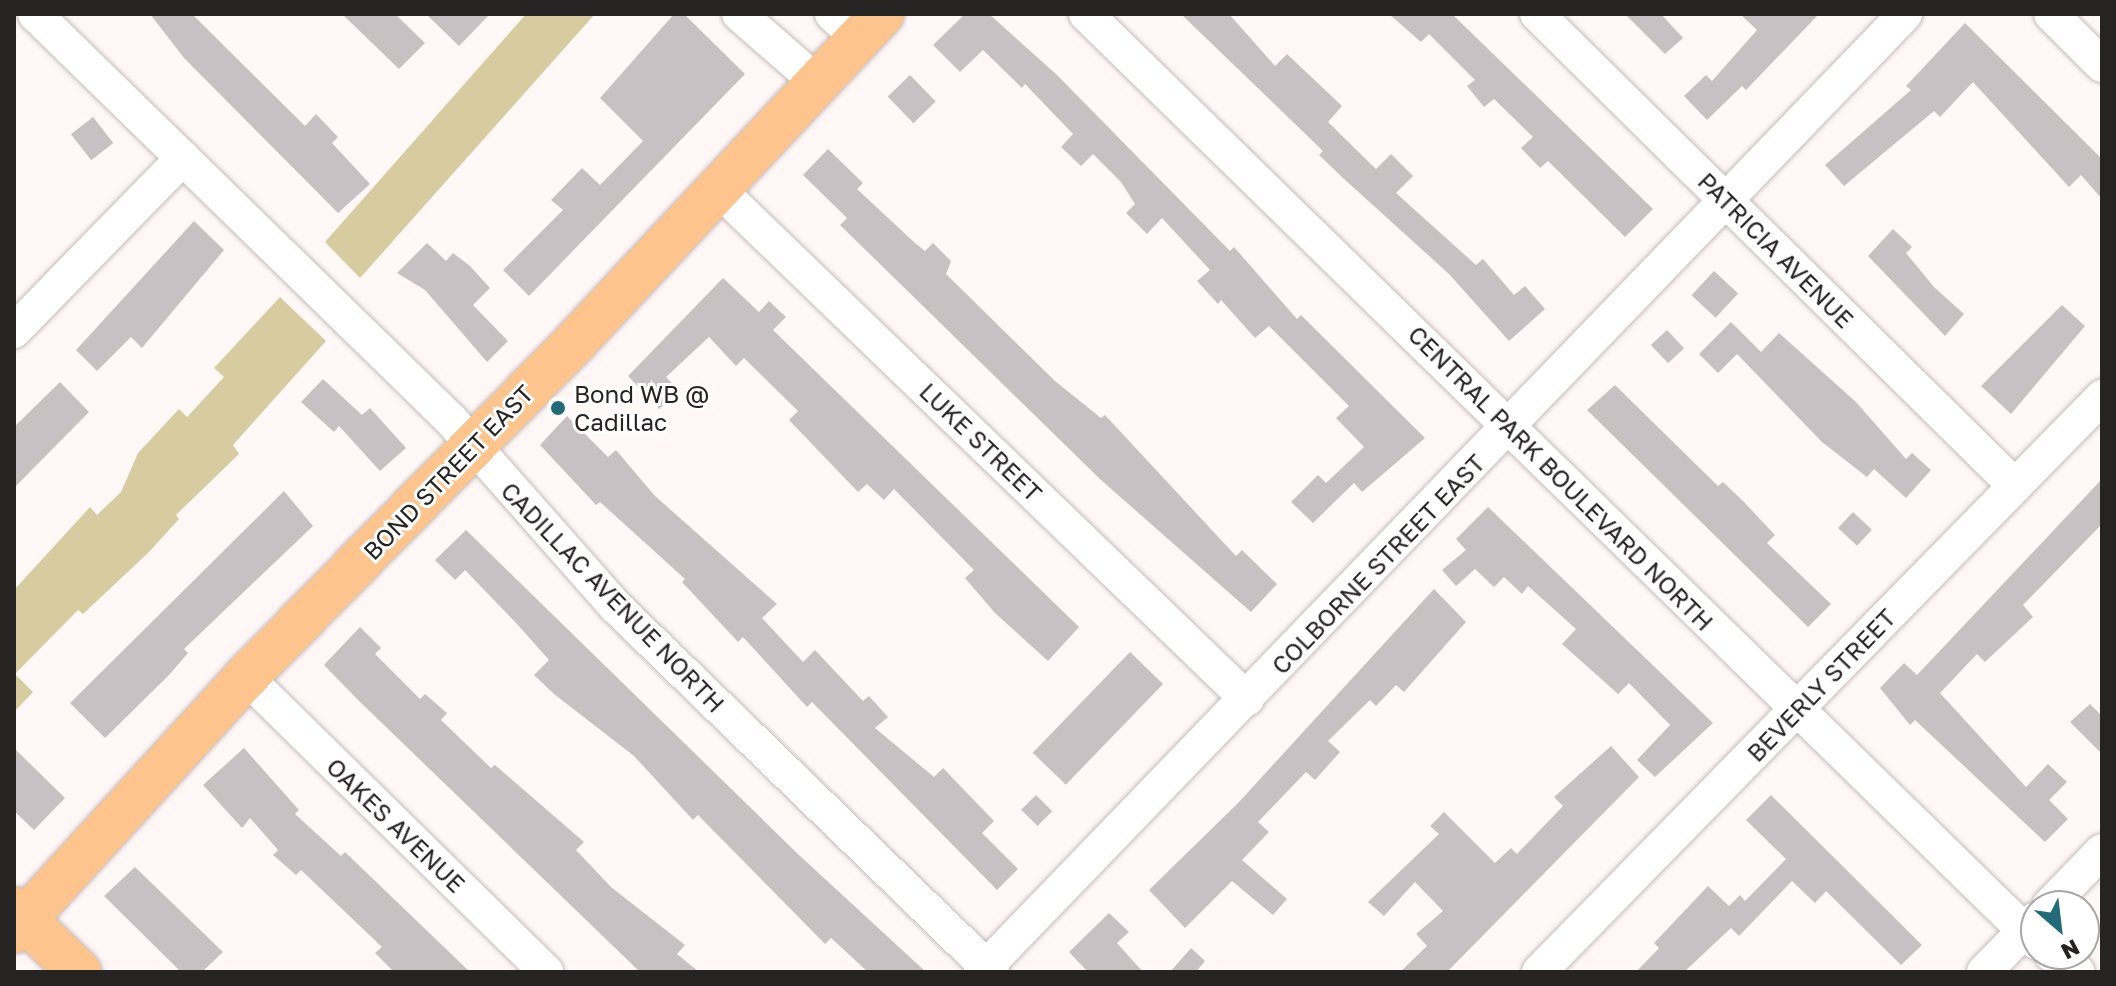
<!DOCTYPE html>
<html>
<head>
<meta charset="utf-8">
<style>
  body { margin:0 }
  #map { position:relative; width:2116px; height:986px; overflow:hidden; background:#fff8f7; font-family:"Golos Text",sans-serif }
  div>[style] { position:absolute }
  .green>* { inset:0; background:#d7cc9f }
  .building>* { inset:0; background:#c8c1c4; transform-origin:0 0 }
  .roads { filter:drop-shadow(0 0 2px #c3bbba) drop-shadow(0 0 2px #c3bbba) }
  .minor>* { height:34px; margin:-17px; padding:0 17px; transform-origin:17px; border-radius:17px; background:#fff }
  .major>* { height:44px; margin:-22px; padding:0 22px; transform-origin:22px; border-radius:22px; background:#fdc48e }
  .dots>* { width:22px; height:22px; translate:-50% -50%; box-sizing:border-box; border:4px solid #fff; border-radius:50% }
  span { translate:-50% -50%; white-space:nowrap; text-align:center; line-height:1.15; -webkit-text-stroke:6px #fff; paint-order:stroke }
  .street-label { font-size:24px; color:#262323 }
  .poi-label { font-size:24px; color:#262323 }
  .left { translate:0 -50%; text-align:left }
  .frame { position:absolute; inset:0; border:16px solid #262323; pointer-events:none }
  .north { position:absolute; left:2020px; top:890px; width:80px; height:80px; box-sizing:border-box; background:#fff; border:2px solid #a8a7a7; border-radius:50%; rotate:152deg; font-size:22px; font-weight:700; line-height:32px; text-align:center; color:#262323 }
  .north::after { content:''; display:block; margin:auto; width:28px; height:36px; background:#236b78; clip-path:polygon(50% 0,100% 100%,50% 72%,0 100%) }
</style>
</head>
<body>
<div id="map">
  <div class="green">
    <i style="clip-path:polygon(526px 14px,595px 14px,360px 278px,325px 242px)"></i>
    <i style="clip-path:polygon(280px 297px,326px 341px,233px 445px,239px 454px,176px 515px,179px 519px,149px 552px,83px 614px,78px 610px,15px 674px,33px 692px,14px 712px,14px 590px,90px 507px,97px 515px,121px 492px,138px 453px,179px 409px,187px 417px,224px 377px,214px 368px)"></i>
  </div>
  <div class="building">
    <i style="clip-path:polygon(150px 14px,192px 14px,305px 126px,316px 114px,338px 137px,332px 143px,370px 184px,338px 213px,184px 58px)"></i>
    <i style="clip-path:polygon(342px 14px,395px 14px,425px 43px,399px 69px)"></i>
    <i style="clip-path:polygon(426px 14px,490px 14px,459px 46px)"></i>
    <i style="clip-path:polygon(674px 14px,684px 14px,745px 74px,529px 296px,503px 270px,563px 210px,551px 200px,582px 168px,600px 185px,643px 141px,600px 98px)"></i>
    <i style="clip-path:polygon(965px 14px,989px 14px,1056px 74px,1230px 251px,1234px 247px,1297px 319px,1301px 315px,1425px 438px,1362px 492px,1354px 483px,1313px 523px,1291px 502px,1318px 475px,1326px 483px,1364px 447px,1336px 418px,1349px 406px,1269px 326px,1255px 338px,1221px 300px,1218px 304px,1197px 281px,1210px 270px,1162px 218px,1147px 234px,1126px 213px,1135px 204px,1121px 182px,1093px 154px,1081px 166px,1061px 147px,1073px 134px,1025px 84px,1022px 88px,983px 50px,960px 72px,933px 45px)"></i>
    <i style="clip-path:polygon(1181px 14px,1229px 14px,1275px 66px,1287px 54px,1342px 106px,1328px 122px,1376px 169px,1391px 154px,1413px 176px,1396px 193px,1476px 265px,1483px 259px,1514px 295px,1525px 286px,1545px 309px,1509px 341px,1449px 274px,1343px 178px,1319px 155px,1323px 151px)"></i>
    <i style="clip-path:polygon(1389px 14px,1452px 14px,1653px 209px,1625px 237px,1548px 161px,1540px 168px,1521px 148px,1533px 137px,1494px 99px,1484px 107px,1467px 86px,1475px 80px,1429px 34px,1421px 42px)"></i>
    <i style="clip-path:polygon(1625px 14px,1661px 14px,1683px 38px,1665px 54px)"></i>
    <i style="clip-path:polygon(1740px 14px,1819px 14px,1746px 90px,1742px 86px,1707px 120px,1684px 96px,1706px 75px,1712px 81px,1757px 30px)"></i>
    <i style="clip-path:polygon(1965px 23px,2102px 159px,2102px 199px,2081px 175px,2069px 187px,1973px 82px,1940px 117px,1934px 111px,1844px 186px,1825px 165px,1911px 90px,1906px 86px)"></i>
    <i style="left:910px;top:75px;width:37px;height:31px;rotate:46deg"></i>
    <i style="left:93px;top:117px;width:33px;height:28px;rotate:52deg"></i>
    <i style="clip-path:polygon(828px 149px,863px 183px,857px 189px,915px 243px,925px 251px,933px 243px,951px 261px,946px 274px,1055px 381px,1101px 418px,1105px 415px,1236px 556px,1242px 550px,1277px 584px,1251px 612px,1101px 480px,840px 225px,847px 218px,803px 175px)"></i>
    <i style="clip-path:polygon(194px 221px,224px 250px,142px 348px,131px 337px,97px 371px,76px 350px)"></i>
    <i style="clip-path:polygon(1893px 229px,1912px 247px,1906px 253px,1934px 287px,1964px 314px,1945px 336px,1868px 256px)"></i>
    <i style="clip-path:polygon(427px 243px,446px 261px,453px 253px,470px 266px,490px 288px,473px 305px,508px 341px,487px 362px,425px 290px,397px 273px)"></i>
    <i style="left:1714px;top:271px;width:33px;height:33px;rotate:43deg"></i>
    <i style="clip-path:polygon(723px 278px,759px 312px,769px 301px,786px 317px,773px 330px,1079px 627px,1048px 661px,995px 613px,965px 578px,974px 570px,894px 489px,884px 500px,867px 484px,858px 492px,789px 420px,798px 411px,744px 358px,736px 366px,709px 337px,666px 377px,679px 391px,659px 409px,628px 376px)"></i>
    <i style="clip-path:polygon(2062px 305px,2085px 326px,2011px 414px,1981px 386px)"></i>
    <i style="clip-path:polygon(1731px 322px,1761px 352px,1779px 333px,1856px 402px,1906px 459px,1912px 453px,1931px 470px,1906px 498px,1874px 469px,1867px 477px,1822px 442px,1737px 354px,1718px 373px,1699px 354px)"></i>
    <i style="left:1667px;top:330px;width:25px;height:22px;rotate:47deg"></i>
    <i style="clip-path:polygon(323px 379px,362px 415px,370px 408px,406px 448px,380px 471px,339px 426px,334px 432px,301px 402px)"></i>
    <i style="clip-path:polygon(60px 382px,89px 412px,14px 488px,14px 427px)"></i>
    <i style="clip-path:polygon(1615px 385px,1718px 486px,1723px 482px,1744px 502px,1775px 535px,1767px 543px,1831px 604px,1808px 627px,1587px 410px)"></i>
    <i style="clip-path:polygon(567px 416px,608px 457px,616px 450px,655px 496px,777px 604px,762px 618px,803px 662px,815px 650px,863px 701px,869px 696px,888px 717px,875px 728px,934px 777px,943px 768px,994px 821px,982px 833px,1018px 869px,997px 890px,812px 702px,807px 707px,743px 637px,738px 642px,682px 582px,685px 579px,600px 502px,596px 505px,540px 445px)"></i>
    <i style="clip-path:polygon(2102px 479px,2102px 524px,2023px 605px,2033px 617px,1985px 662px,1977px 654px,1940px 693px,2026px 787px,2048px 764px,2067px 782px,2049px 800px,2068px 819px,2045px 842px,1915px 720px,1910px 725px,1880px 688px,1904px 663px,1917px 675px)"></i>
    <i style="clip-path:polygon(284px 491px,313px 526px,184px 649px,188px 653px,169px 675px,105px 738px,70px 703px)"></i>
    <i style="clip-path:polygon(1488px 507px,1713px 723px,1655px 777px,1637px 760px,1670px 725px,1629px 683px,1618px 694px,1562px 644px,1576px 629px,1528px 586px,1522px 594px,1504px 577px,1494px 587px,1475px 569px,1456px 586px,1442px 570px,1466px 550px,1456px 539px)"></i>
    <i style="left:1853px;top:512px;width:26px;height:22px;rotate:43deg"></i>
    <i style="clip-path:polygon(466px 530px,799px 855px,926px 972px,868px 972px,831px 938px,825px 944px,698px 815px,693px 820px,634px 756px,554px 694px,534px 675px,549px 660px,517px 624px,465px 570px,455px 580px,435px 560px)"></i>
    <i style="clip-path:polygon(1434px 589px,1466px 622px,1404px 692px,1396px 685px,1376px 706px,1370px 700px,1328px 741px,1340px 752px,1315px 780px,1306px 772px,1258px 822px,1269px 832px,1242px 860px,1287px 899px,1273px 915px,1232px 881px,1185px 928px,1149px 890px,1238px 803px)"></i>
    <i style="clip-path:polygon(360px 627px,381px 648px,375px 654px,420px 699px,425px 694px,447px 713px,441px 720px,491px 768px,495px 765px,584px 842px,576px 850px,611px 887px,685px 945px,677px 954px,699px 972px,640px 972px,358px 700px,324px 665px)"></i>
    <i style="left:1130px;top:652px;width:46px;height:140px;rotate:44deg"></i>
    <i style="clip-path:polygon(2090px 704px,2102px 716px,2102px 754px,2070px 722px)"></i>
    <i style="clip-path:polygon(1611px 746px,1639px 777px,1447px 972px,1400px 972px,1427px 946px,1416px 934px,1443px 911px,1415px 882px,1384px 916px,1368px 902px,1439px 834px,1430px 826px,1444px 812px,1495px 863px,1511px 848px,1517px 854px,1563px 806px,1554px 797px)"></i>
    <i style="clip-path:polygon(14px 748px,65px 798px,34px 830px,14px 811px)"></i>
    <i style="clip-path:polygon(244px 748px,299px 810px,295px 814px,341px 856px,345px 852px,470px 972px,394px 972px,375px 953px,382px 947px,301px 870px,296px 875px,273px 855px,278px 850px,250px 818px,242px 828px,203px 785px)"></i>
    <i style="left:1036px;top:795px;width:23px;height:21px;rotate:45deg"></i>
    <i style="clip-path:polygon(1771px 795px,1922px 945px,1901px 965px,1826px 891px,1815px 903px,1792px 881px,1739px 936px,1731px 928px,1684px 972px,1636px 972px,1659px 948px,1654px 943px,1708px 886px,1729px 906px,1740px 895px,1745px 901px,1786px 859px,1746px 820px)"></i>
    <i style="clip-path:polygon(135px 867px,223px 952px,202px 972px,181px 972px,104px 896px)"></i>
    <i style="clip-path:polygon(1109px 913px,1129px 932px,1117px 943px,1143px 972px,1088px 972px,1069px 952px)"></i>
    <i style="clip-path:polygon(1191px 948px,1205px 961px,1196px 972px,1170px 972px)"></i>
  </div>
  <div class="roads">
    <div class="minor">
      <i style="left:35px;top:14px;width:583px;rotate:44.3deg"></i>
      <i style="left:452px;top:421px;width:248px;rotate:48.6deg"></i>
      <i style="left:616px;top:607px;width:524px;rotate:44.15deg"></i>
      <i style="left:739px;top:14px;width:103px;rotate:41.1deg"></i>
      <i style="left:832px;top:14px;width:36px;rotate:42deg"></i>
      <i style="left:1086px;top:14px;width:1328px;rotate:44.33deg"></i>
      <i style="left:1537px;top:14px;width:672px;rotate:44.64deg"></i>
      <i style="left:2051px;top:14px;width:72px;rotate:45deg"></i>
      <i style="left:715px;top:186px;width:739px;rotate:43.96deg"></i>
      <i style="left:14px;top:331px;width:242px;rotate:-45.7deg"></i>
      <i style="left:246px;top:677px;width:421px;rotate:44.5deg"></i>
      <i style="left:2049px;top:906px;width:76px;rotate:-46.1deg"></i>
      <i style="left:2051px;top:954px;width:32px;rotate:34deg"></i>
      <i style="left:981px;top:972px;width:1331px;rotate:-46.03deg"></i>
      <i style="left:1539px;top:972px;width:805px;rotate:-45.6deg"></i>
      <i style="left:1984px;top:972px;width:74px;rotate:-45.5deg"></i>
    </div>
    <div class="major">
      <i style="left:14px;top:909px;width:91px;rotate:44.1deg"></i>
      <i style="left:14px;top:931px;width:344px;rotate:-47.6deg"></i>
      <i style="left:246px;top:677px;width:471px;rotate:-45.5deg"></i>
      <i style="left:576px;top:341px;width:448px;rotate:-46.9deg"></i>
    </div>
  </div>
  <div class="dots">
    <i style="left:558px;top:408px;background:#236b78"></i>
  </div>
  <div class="street-label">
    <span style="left:1776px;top:250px;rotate:45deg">PATRICIA AVENUE</span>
    <span style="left:981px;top:442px;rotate:44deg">LUKE STREET</span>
    <span style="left:448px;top:472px;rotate:-46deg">BOND STREET EAST</span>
    <span style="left:1561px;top:478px;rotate:45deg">CENTRAL PARK BOULEVARD NORTH</span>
    <span style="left:1378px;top:564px;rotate:-46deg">COLBORNE STREET EAST</span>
    <span style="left:613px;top:597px;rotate:46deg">CADILLAC AVENUE NORTH</span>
    <span style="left:1821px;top:685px;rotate:-46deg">BEVERLY STREET</span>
    <span style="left:396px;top:825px;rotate:44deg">OAKES AVENUE</span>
  </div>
  <div class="poi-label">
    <span class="left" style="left:574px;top:408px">Bond WB @<br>Cadillac</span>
  </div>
  <div class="frame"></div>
  <div class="north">N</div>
</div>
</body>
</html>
